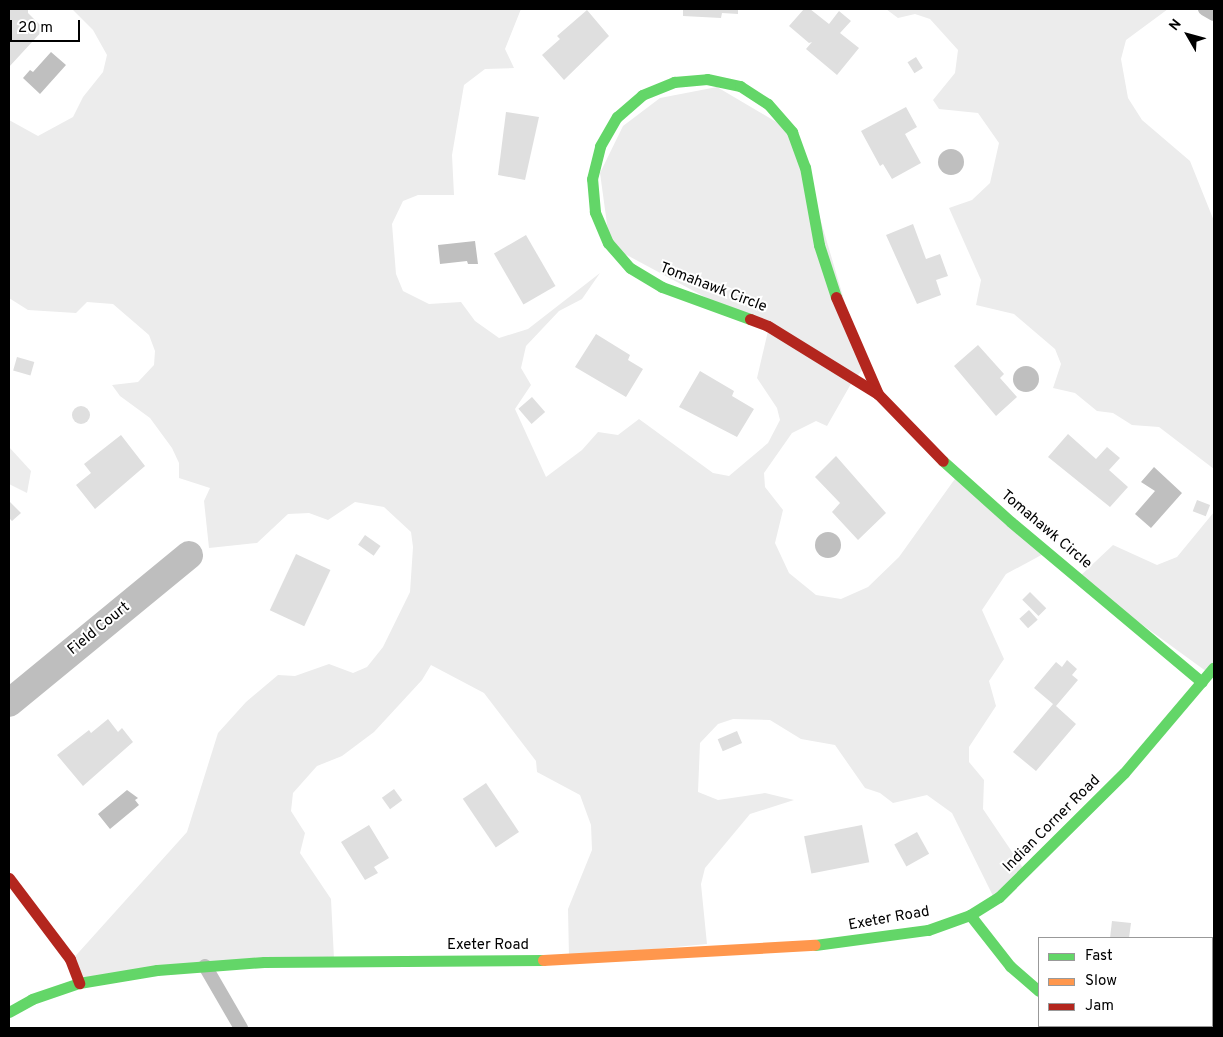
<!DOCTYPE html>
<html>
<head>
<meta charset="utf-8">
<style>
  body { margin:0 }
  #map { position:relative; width:1223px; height:1037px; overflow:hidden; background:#fff; font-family:Overpass,sans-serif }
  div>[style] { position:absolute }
  .green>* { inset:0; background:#ececec }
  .water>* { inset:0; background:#bfbfbf }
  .round { border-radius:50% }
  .building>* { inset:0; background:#dfdfdf; transform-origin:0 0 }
  .lane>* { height:14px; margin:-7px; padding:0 7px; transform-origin:7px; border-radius:7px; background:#bebebe }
  .street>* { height:28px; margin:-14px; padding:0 14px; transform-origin:14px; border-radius:14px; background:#bebebe }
  .fast>* { height:11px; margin:-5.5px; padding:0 5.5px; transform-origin:5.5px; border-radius:5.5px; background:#63d668 }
  .slow>* { height:11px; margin:-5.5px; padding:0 5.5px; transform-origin:5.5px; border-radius:5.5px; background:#ff974d }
  .jam>* { height:11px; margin:-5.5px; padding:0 5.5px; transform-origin:5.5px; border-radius:5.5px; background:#b3261e }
  span { translate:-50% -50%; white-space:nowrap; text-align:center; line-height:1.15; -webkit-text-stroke:4px #fff; paint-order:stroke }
  .street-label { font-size:15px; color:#000 }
  .frame { position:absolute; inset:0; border:10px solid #000; pointer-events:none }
  .legend { position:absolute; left:1038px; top:937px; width:175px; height:90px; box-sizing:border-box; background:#fff; border:1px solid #999; margin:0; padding:6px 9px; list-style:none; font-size:15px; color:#000 }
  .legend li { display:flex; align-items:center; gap:10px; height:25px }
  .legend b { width:25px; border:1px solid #999 }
  .north { position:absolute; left:1163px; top:10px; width:50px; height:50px; -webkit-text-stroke:4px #fff; paint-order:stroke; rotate:308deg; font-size:14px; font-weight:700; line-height:20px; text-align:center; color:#000 }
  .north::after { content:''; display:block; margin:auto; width:18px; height:22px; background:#000; clip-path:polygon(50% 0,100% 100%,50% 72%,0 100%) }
  .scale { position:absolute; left:10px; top:20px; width:70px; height:22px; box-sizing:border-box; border:2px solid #000; border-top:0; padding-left:6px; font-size:15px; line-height:18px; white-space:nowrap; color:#000; -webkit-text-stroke:4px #fff; paint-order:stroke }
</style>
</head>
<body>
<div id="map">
  <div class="green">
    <i style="clip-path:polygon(72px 9px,521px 9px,505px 49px,514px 68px,485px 69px,464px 85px,452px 155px,454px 195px,418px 195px,403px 201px,392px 224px,396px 274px,403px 291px,429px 304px,461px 302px,475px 321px,499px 338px,528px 329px,600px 273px,582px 299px,559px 311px,526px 346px,521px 368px,531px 385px,515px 409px,546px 477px,582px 450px,598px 432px,618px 435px,639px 419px,713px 473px,729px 476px,768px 443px,780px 420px,777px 408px,757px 378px,768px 331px,610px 246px,600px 173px,623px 126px,660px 98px,717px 87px,795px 133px,864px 368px,852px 382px,827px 426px,816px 421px,792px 433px,764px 473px,765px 487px,783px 510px,775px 543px,789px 573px,816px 595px,841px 599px,868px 587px,899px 557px,957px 476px,1047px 552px,1006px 574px,982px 610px,1004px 659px,989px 681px,996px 706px,969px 747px,969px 762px,984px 780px,983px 809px,1025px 871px,994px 898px,952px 813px,927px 795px,893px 803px,880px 793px,865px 788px,835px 745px,801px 739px,770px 720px,733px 719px,718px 724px,700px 743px,698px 792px,718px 800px,765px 793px,794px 800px,750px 814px,705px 868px,701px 884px,707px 944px,569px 957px,568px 909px,592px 850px,591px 825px,580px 795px,537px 772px,536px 761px,484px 693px,431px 665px,422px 680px,374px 732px,342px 756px,317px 766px,293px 793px,291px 811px,305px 833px,300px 853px,331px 899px,334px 959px,85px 983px,70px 962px,187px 832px,218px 733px,246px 702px,278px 675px,295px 676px,329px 664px,353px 673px,367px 667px,383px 647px,410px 592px,413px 547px,411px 532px,384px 507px,355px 502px,328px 520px,309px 513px,288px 514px,257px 543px,209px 548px,204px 501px,210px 488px,179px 478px,179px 463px,172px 448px,150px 418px,120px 396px,112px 385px,138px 382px,154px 365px,155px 351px,149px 335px,113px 304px,87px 302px,76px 313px,28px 310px,9px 298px,9px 120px,38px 136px,73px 117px,83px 97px,103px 72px,107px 55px,93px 30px)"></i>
    <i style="clip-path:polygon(886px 9px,1168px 9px,1126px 40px,1121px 59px,1128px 98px,1142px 120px,1190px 161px,1214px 221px,1214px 469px,1159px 427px,1132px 425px,1113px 413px,1097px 411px,1075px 393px,1053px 388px,1061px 364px,1055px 349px,1014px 314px,976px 305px,981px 280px,949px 208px,972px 200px,990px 183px,999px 143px,978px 113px,939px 109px,933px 100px,955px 73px,958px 50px,930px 19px,915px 14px,898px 18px)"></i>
    <i style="clip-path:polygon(9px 447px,31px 471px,27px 493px,9px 484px)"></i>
    <i style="clip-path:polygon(1214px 512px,1214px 677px,1078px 578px,1113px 545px,1157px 565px,1177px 557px)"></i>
  </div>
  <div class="water">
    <i style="clip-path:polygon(51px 52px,66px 65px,40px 94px,23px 78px,30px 70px,33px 72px)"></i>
    <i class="round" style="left:938px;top:149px;width:26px;height:26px"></i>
    <i style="clip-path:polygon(475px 241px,478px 264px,468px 264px,467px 261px,440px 264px,438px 245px)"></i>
    <i class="round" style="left:1013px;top:366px;width:26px;height:26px"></i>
    <i style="clip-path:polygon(1154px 467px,1182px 493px,1151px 528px,1135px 514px,1155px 491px,1141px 482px)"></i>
    <i class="round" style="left:815px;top:532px;width:26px;height:26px"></i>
    <i style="clip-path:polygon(127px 790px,138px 798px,135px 800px,139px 805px,110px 829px,98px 814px)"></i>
  </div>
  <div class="building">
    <i style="clip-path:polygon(9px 9px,28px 9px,28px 13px,44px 29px,9px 67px)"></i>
    <i style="clip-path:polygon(683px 9px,738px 9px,738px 14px,722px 13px,721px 18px,683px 16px)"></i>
    <i style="clip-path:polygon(804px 9px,810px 9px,829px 24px,839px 11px,851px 21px,840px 33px,859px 48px,837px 75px,806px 49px,812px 42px,809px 43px,789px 26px)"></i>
    <i style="clip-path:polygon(587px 10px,609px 36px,564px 80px,542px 55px,560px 39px,557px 36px)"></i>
    <i style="left:916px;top:57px;width:13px;height:10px;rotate:58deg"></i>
    <i style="clip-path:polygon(906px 107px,917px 127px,905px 134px,921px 163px,892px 179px,883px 164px,880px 166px,861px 131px)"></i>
    <i style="clip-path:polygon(506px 112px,539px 117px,525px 180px,498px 175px)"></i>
    <i style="clip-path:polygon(913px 224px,926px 259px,940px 254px,948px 276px,936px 280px,941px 295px,917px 304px,886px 235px)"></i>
    <i style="left:526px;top:235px;width:59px;height:37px;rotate:60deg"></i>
    <i style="clip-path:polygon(596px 334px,630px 355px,628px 360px,643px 369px,626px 397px,575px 367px)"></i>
    <i style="clip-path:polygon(978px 345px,1004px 374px,1000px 378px,1017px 397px,996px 416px,954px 366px)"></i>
    <i style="left:17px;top:357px;width:18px;height:14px;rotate:16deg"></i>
    <i style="clip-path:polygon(700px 371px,734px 391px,732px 396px,754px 409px,737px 437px,679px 407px)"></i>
    <i style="left:532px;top:397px;width:20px;height:18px;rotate:49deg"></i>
    <i class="round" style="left:72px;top:406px;width:18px;height:18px"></i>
    <i style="clip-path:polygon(1068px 434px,1096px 459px,1107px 447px,1120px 458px,1109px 470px,1128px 487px,1110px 507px,1048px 457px)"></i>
    <i style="clip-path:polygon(121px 435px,145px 466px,95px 509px,76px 485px,91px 473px,84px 464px)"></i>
    <i style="clip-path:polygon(836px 456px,886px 513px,858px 540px,832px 512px,840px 503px,815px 477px)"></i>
    <i style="left:1197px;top:500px;width:14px;height:12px;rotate:21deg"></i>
    <i style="clip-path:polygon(9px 501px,21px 513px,12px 521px,9px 518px)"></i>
    <i style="left:365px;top:535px;width:19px;height:12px;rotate:35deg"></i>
    <i style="left:296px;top:554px;width:38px;height:62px;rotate:25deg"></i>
    <i style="left:1030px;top:592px;width:23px;height:11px;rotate:45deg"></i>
    <i style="left:1029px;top:610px;width:13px;height:13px;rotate:48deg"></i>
    <i style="clip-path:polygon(1067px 660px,1077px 669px,1072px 675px,1078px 680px,1056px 706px,1076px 724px,1036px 771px,1013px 752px,1053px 704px,1034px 688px,1056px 662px,1062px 667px)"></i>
    <i style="clip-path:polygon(108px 719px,118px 732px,122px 728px,133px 742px,83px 786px,57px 755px,89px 730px,91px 733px)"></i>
    <i style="left:737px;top:731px;width:13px;height:21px;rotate:67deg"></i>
    <i style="left:486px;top:783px;width:59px;height:28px;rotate:56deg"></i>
    <i style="left:394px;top:789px;width:14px;height:15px;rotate:54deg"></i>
    <i style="clip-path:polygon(369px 825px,389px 858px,374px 867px,378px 873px,365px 880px,341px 842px)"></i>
    <i style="left:862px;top:825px;width:38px;height:59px;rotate:79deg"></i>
    <i style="left:917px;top:832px;width:25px;height:26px;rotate:61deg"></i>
    <i style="clip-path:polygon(1112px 921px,1131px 923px,1129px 938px,1110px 938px)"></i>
  </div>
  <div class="lane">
    <i style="left:1205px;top:9px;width:10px;rotate:29deg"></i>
    <i style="left:205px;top:966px;width:72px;rotate:59.9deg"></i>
  </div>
  <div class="street">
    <i style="left:9px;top:703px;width:233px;rotate:-39.4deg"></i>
  </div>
  <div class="fast">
    <i style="left:750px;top:319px;width:94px;rotate:-160deg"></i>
    <i style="left:662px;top:287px;width:37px;rotate:-149deg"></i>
    <i style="left:630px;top:268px;width:33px;rotate:-131deg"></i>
    <i style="left:608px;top:243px;width:34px;rotate:-113deg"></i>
    <i style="left:595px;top:212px;width:33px;rotate:-95deg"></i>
    <i style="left:592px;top:179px;width:34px;rotate:-76deg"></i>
    <i style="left:600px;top:146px;width:34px;rotate:-60deg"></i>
    <i style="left:617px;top:117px;width:33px;rotate:-41deg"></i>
    <i style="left:642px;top:95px;width:35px;rotate:-22deg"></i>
    <i style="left:674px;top:82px;width:33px;rotate:-5deg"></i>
    <i style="left:707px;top:79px;width:34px;rotate:12deg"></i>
    <i style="left:740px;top:86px;width:33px;rotate:33deg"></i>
    <i style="left:768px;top:104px;width:37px;rotate:49deg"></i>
    <i style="left:792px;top:132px;width:37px;rotate:70deg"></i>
    <i style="left:805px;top:167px;width:79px;rotate:79.8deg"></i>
    <i style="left:819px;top:245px;width:55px;rotate:71.9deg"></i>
    <i style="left:943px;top:461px;width:91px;rotate:41.9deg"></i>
    <i style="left:1011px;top:522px;width:249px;rotate:40deg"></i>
    <i style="left:970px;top:915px;width:65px;rotate:51.9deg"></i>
    <i style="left:1010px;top:966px;width:38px;rotate:41deg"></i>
    <i style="left:815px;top:945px;width:114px;rotate:-7.6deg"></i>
    <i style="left:928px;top:930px;width:45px;rotate:-19.7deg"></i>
    <i style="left:970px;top:915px;width:34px;rotate:-32deg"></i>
    <i style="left:999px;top:897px;width:176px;rotate:-44.8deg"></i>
    <i style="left:1124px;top:773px;width:138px;rotate:-49.7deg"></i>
    <i style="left:9px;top:1012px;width:26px;rotate:-29deg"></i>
    <i style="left:32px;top:999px;width:50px;rotate:-18.8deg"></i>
    <i style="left:79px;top:983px;width:79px;rotate:-9.5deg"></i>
    <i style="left:157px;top:970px;width:107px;rotate:-4.3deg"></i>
    <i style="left:264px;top:962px;width:279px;rotate:-0.4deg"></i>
    <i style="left:1082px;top:1026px;width:4px;rotate:34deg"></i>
  </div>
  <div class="slow">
    <i style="left:543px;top:960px;width:272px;rotate:-3.2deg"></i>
  </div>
  <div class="jam">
    <i style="left:836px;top:297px;width:106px;rotate:66.6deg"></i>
    <i style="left:878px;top:394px;width:93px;rotate:45.9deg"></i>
    <i style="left:750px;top:319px;width:19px;rotate:21deg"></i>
    <i style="left:768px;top:326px;width:129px;rotate:31.7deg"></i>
    <i style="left:9px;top:878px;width:101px;rotate:53deg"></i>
    <i style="left:70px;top:959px;width:26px;rotate:69deg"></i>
  </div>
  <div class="street-label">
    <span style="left:713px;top:288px;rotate:21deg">Tomahawk Circle</span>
    <span style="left:1046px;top:530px;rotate:40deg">Tomahawk Circle</span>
    <span style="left:99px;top:629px;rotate:-39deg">Field Court</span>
    <span style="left:1052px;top:824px;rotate:-45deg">Indian Corner Road</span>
    <span style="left:889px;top:919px;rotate:-10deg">Exeter Road</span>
    <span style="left:488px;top:946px">Exeter Road</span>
  </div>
  <div class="frame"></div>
  <ul class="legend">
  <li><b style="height:6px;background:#63d668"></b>Fast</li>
  <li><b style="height:6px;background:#ff974d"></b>Slow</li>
  <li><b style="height:6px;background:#b3261e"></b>Jam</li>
  </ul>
  <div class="north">N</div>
  <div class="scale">20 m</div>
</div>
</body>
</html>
